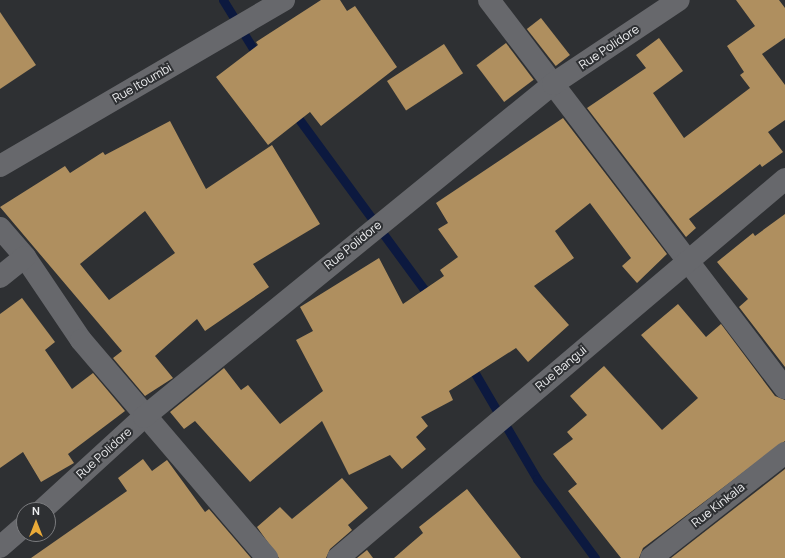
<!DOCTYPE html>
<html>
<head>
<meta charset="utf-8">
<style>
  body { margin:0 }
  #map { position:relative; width:785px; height:558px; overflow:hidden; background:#2e3033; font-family:Manrope,sans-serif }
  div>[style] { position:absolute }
  .stream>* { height:9px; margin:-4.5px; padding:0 4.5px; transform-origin:4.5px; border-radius:4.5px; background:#0c193f }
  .building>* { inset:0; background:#af8f5f; transform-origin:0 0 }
  .street>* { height:22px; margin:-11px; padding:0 11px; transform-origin:11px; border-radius:11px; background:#67686c }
  .secondary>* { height:22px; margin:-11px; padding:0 11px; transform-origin:11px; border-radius:11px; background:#67686c }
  span { translate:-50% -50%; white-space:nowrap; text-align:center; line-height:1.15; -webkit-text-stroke:4px #2e3033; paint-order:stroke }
  .street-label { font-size:12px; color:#eeeff1 }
  .north { position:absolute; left:16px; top:502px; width:40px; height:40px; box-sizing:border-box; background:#2e3033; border:1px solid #7b7c7f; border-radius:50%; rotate:0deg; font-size:11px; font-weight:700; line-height:16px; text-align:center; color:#eeeff1 }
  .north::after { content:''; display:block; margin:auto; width:14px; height:18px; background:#eaaa38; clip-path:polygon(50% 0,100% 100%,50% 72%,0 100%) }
</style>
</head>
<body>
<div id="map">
  <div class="stream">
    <i style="left:223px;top:0;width:68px;rotate:58.2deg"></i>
    <i style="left:293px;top:111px;width:233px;rotate:53.7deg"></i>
    <i style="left:469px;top:363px;width:134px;rotate:59.6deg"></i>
    <i style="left:537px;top:479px;width:98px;rotate:53.7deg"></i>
  </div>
  <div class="building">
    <i style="clip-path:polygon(321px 0,340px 0,347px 11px,355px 6px,397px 67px,321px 126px,310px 112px,268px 145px,216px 77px,258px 45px,256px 42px)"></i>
    <i style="clip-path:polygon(736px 0,779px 0,785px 8px,785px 38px,762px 54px,785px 85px,785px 120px,768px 132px,783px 152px,762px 167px,760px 164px,689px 219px,696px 228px,686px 237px,587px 108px,646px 68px,636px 55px,659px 38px,683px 71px,653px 93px,684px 138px,750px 88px,740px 75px,744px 72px,727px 46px,755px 26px)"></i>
    <i style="clip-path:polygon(0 12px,36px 65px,0 89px)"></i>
    <i style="left:541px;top:18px;width:47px;height:18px;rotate:52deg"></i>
    <i style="left:506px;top:43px;width:46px;height:37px;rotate:53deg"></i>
    <i style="left:444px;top:44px;width:35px;height:68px;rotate:57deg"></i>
    <i style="clip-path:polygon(563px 118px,667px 254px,637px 283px,622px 266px,631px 258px,590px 203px,555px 231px,574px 258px,534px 286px,569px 325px,528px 362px,516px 348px,449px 391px,453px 400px,421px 417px,428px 426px,416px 437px,426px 449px,402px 469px,390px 455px,349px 475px,322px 421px,250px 482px,195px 421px,184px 429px,170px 412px,224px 368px,241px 390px,248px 385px,280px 424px,323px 391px,296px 340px,313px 331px,300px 307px,379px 258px,403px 304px,444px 276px,440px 270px,458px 257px,438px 229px,448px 223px,436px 203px)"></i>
    <i style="clip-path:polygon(evenodd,170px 121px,206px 189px,272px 145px,320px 224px,253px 264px,269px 287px,205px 331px,197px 319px,155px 356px,173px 378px,145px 396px,113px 358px,122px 351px,0 207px,65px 166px,70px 173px,103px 152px,105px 155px,170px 121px,145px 211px,175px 253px,109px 300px,80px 264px,145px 211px)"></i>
    <i style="clip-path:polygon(785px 214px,785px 367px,739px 307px,748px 299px,717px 262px,753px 233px,755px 236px)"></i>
    <i style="clip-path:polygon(22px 298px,55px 342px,45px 350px,72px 389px,93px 373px,125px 411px,68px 454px,74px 463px,41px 482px,23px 452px,0 468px,0 314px)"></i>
    <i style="clip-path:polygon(678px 304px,706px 337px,721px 324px,775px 396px,785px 400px,785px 441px,643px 548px,639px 558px,621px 558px,568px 491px,577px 484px,553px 454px,573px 439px,567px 432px,587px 415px,570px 396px,604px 366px,662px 430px,698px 398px,641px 335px)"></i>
    <i style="clip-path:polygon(143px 459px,152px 471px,167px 460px,205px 512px,209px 509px,251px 558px,31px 558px,127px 491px,118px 478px)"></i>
    <i style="clip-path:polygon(785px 469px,785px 558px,671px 558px)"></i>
    <i style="clip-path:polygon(342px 478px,368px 508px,348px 525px,352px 530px,330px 549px,326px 558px,279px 558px,257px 527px,280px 507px,292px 519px)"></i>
    <i style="clip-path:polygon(467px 489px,521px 558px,394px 558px,423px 533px,419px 527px)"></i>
    <i style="clip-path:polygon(367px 550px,373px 558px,357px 558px)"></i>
  </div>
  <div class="street">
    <i style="left:489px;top:0;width:488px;rotate:52.7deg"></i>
    <i style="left:0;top:228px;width:38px;rotate:49deg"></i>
    <i style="left:25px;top:257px;width:100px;rotate:56deg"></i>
    <i style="left:81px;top:340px;width:287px;rotate:49.5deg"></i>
    <i style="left:0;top:277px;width:32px;rotate:-39deg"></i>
    <i style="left:42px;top:510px;width:138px;rotate:-42.4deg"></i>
    <i style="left:144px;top:417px;width:527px;rotate:-39.15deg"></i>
    <i style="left:553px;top:84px;width:151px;rotate:-33.7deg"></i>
    <i style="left:0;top:547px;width:32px;rotate:-41deg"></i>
    <i style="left:338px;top:558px;width:586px;rotate:-40.29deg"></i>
    <i style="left:651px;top:558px;width:170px;rotate:-38.1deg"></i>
  </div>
  <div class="secondary">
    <i style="left:0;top:166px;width:329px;rotate:-30.3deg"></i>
  </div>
  <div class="street-label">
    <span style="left:609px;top:47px;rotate:-34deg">Rue Polidore</span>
    <span style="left:142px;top:83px;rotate:-30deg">Rue Itoumbi</span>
    <span style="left:353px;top:245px;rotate:-39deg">Rue Polidore</span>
    <span style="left:561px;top:368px;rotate:-40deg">Rue Bangui</span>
    <span style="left:104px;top:453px;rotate:-42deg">Rue Polidore</span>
    <span style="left:718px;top:505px;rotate:-38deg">Rue Kinkala</span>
  </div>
  <div class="north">N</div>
</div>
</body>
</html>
